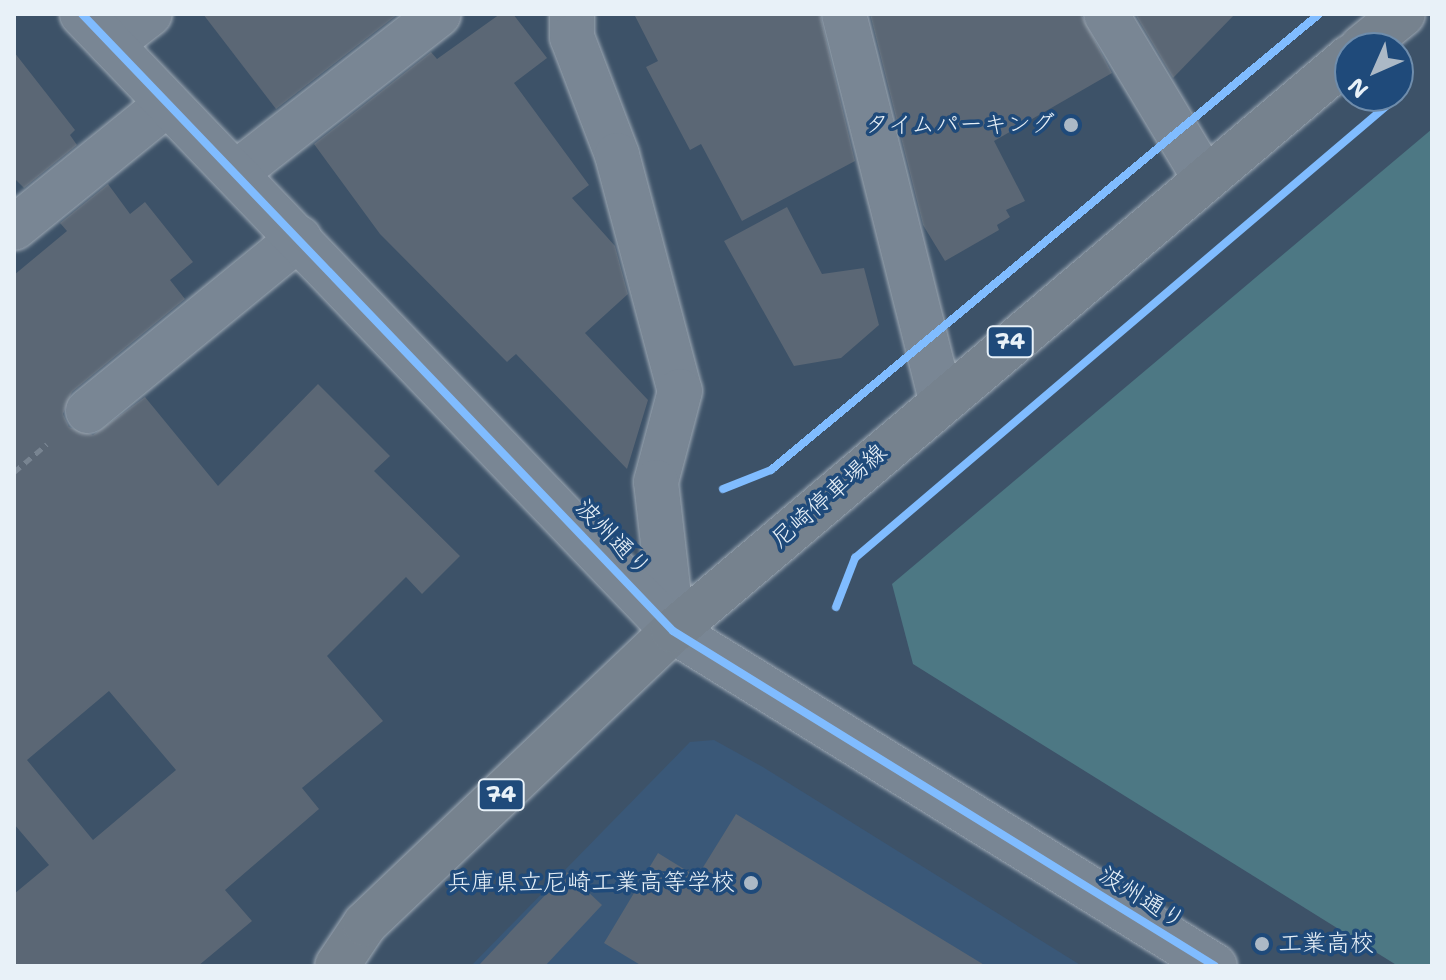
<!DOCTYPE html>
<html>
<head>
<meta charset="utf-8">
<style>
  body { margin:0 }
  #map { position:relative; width:1446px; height:980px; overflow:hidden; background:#3d5268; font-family:"Shantell Sans","Klee One",sans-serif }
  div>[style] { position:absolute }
  .built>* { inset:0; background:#3a5878 }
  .green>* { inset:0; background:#4d7884 }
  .building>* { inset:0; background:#5b6775 }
  .path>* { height:5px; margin-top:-2.5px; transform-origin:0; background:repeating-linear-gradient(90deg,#788491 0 8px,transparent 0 14px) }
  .roads { filter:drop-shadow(0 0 2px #9ea9b4) drop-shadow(0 0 2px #9ea9b4) }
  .minor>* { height:44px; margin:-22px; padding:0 22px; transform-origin:22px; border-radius:22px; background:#798694 }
  .tertiary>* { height:44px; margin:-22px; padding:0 22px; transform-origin:22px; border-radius:22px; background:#798694 }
  .primary>* { height:44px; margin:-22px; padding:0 22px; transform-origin:22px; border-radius:22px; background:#76828e }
  .cycleway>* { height:8px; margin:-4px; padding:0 4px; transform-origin:4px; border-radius:4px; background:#80bcff }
  .dots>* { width:22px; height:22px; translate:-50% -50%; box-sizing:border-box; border:4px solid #1f4a7a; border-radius:50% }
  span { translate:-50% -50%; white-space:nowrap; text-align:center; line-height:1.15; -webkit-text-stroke:7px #1f4a7a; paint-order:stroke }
  .shield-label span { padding:2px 6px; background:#1f4a7a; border:2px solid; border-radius:6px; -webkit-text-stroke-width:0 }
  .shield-label { font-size:22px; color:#e8f1f8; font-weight:700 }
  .poi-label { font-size:24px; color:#e8f1f8 }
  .right { translate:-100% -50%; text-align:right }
  .left { translate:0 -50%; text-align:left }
  .street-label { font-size:24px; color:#e8f1f8 }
  .frame { position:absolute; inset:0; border:16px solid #e8f1f8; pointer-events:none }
  .north { position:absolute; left:1334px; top:32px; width:80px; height:80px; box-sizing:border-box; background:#1f4a7a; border:2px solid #6f8dac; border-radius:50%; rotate:225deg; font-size:22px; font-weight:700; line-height:32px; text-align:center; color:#e8f1f8 }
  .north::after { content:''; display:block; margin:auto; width:28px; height:36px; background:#acb9c6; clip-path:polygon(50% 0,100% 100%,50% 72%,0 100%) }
</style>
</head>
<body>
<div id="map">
  <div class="built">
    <i style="clip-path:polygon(714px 740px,761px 766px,1082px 966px,471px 966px,690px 742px)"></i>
  </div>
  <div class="green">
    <i style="clip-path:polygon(1432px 129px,1432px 966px,1398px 966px,913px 664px,892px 584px)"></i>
  </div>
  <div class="building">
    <i style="clip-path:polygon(203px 14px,398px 14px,276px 109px)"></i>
    <i style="clip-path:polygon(500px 14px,513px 14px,547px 58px,514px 83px,589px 185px,572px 198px,615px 246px,628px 294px,585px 333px,648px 400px,627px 469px,516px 354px,507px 362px,380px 234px,314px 144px,431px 52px,437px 59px)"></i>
    <i style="clip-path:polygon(634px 14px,820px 14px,855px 161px,742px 221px,701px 144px,690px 150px,646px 67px,658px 61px)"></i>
    <i style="clip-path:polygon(870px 14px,1081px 14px,1112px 73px,994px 141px,1025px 201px,1006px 210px,1010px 217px,997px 225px,999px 230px,945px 261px,923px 225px)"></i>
    <i style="clip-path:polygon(1135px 14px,1235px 14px,1173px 78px)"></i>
    <i style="clip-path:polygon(14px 52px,75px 130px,70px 135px,77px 145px,24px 188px,14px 178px)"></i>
    <i style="clip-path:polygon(evenodd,108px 184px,130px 214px,145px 202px,193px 262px,170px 280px,185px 299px,72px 392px,63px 414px,69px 427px,93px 435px,145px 397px,218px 486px,318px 384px,390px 456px,374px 471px,460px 556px,422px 594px,406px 577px,327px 656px,383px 721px,302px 788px,319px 809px,225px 890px,252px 921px,198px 966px,14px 966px,14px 894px,49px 865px,14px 824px,14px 275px,67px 231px,60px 223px,108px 184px,109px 691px,176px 770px,93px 840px,27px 760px,109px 691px)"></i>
    <i style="clip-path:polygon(787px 207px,822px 274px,864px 268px,879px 325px,841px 358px,794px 366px,724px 241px)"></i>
    <i style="clip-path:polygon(736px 814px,986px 966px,642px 966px,604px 943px,658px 853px,697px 877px)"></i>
    <i style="clip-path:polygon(567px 872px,602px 905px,545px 966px,478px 966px)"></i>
  </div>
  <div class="path">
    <i style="left:14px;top:472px;width:43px;rotate:-40.3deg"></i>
  </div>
  <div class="roads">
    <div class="minor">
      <i style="left:572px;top:14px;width:23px;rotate:90deg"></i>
      <i style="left:572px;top:37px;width:126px;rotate:69.1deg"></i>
      <i style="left:617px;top:155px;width:244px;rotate:75.1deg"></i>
      <i style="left:680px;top:391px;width:94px;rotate:104.8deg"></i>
      <i style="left:656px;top:482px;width:150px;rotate:83.5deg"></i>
      <i style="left:844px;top:14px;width:398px;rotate:75.9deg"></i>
      <i style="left:1106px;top:14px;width:190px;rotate:59deg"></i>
      <i style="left:111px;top:44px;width:49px;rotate:-37.6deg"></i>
      <i style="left:237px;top:172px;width:256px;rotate:-38deg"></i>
      <i style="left:14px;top:228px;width:197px;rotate:-39deg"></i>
      <i style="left:88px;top:411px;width:273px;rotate:-39.3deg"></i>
    </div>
    <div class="tertiary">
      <i style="left:82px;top:14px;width:854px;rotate:46.23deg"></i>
      <i style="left:673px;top:631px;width:637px;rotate:31.72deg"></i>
    </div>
    <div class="primary">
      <i style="left:1361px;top:48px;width:54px;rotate:-39deg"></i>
      <i style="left:337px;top:966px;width:50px;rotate:-56.3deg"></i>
      <i style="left:365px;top:924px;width:425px;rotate:-43.6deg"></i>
      <i style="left:673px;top:631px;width:888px;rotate:-40.29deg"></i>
    </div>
  </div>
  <div class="cycleway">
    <i style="left:82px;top:14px;width:854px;rotate:46.23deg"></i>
    <i style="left:673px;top:631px;width:637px;rotate:31.72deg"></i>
    <i style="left:723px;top:489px;width:52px;rotate:-21.6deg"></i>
    <i style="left:771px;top:470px;width:713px;rotate:-39.76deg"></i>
    <i style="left:836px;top:607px;width:53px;rotate:-68.8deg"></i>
    <i style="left:855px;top:558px;width:713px;rotate:-40.39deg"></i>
  </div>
  <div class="dots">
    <i style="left:1071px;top:125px;background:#acb9c6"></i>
    <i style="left:751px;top:883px;background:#acb9c6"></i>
    <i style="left:1262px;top:944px;background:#acb9c6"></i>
  </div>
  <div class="shield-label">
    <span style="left:1010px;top:342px">74</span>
    <span style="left:501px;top:795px">74</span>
  </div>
  <div class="poi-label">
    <span class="right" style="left:1055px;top:125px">タイムパーキング</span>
    <span class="right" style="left:735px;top:883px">兵庫県立尼崎工業高等学校</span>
    <span class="left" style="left:1278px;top:944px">工業高校</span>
  </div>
  <div class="street-label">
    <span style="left:829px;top:496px;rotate:-41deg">尼崎停車場線</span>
    <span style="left:613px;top:538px;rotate:46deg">波州通り</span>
    <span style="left:1142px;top:898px;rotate:32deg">波州通り</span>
  </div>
  <div class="frame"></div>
  <div class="north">N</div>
</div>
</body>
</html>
